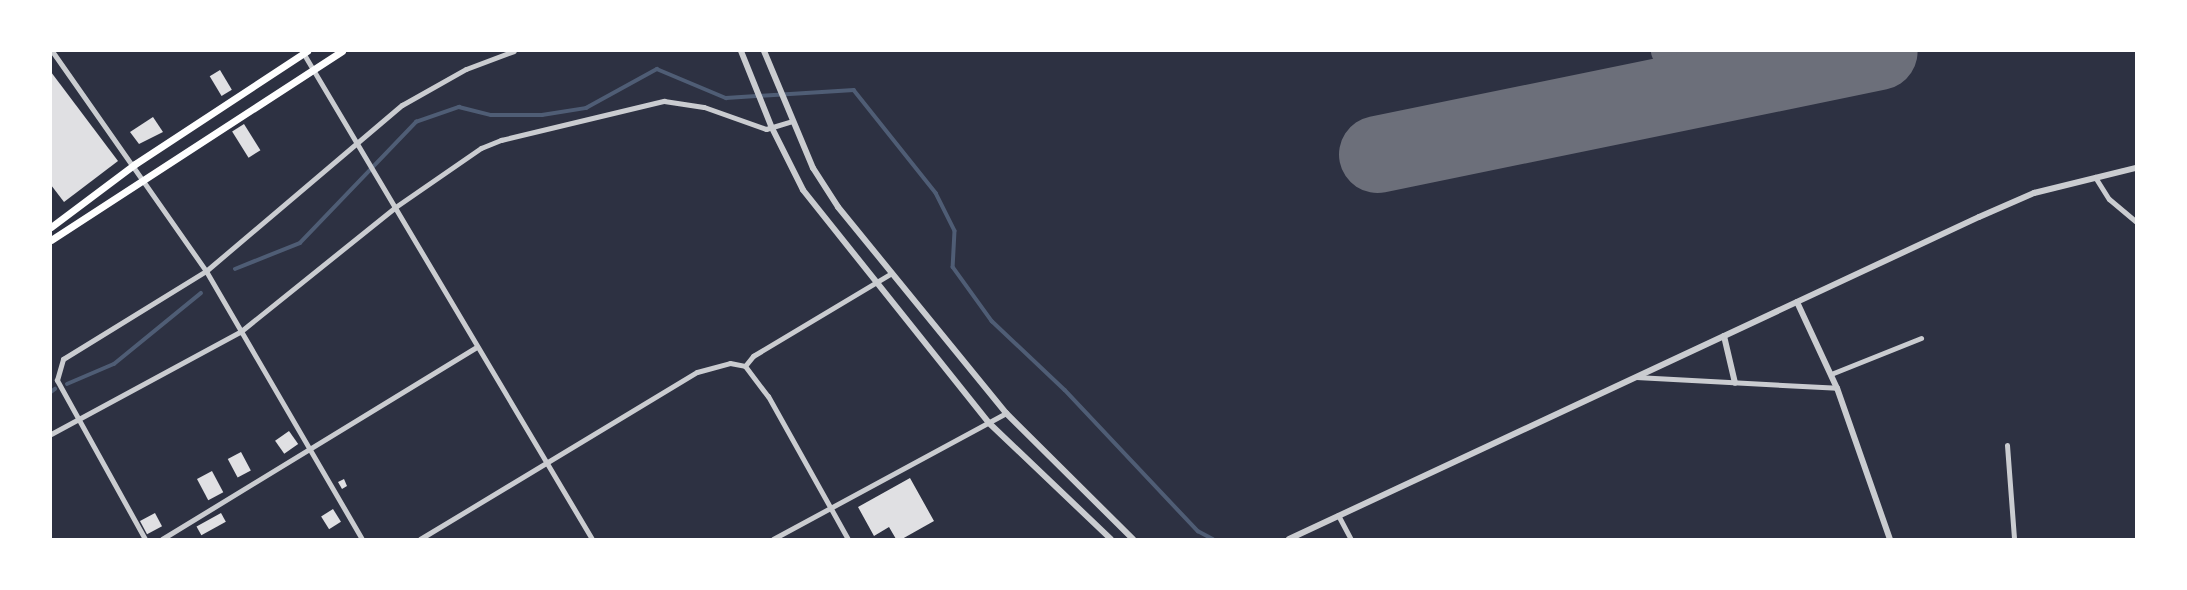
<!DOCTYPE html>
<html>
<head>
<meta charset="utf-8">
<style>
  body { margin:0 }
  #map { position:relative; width:2187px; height:590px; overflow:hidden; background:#2d3142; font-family:"Asap Condensed",sans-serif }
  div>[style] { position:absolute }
  .stream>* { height:3.5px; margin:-1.75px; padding:0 1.75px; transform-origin:1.75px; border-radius:1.75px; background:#4f5d75 }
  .taxiway>* { height:32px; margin:-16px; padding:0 16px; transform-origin:16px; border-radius:16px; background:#6c6f7a }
  .runway>* { height:77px; margin:-38.5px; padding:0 38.5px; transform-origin:38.5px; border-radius:38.5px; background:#6c6f7a }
  .building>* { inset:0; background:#e0e0e3; transform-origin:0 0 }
  .minor>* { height:5px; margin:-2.5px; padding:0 2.5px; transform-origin:2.5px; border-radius:2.5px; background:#caccd0 }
  .tertiary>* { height:6px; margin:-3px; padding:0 3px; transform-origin:3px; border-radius:3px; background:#caccd0 }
  .secondary>* { height:7px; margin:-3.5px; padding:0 3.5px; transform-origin:3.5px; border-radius:3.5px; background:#fff }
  span { translate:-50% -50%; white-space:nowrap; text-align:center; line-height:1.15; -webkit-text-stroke:5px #fff; paint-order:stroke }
  .frame { position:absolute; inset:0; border:52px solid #fff; pointer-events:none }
</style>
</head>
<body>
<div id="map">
  <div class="stream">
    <i style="left:235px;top:269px;width:70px;rotate:-21.8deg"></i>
    <i style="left:300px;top:243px;width:168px;rotate:-46.2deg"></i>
    <i style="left:416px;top:122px;width:46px;rotate:-19.2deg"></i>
    <i style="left:459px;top:107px;width:33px;rotate:14deg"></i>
    <i style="left:491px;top:115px;width:51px"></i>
    <i style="left:542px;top:115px;width:45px;rotate:-9deg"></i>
    <i style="left:586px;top:108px;width:81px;rotate:-28.8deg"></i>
    <i style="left:657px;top:69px;width:75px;rotate:22.8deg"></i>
    <i style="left:726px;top:98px;width:128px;rotate:-3.6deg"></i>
    <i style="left:854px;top:90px;width:132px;rotate:51.5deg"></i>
    <i style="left:936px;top:193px;width:42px;rotate:63.4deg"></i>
    <i style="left:955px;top:231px;width:36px;rotate:93deg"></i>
    <i style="left:953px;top:267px;width:67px;rotate:54.2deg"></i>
    <i style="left:992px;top:321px;width:100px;rotate:43.4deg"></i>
    <i style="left:1065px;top:390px;width:194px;rotate:46.7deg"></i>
    <i style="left:1198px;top:531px;width:17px;rotate:28deg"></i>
    <i style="left:67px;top:384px;width:51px;rotate:-23.1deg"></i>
    <i style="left:114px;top:364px;width:112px;rotate:-39.2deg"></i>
    <i style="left:51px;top:392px;width:5px;rotate:-37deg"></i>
  </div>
  <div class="taxiway">
    <i style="left:1667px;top:51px;width:47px;rotate:53.6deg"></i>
  </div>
  <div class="runway">
    <i style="left:1377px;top:154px;width:512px;rotate:-11.59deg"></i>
  </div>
  <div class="building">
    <i style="left:220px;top:70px;width:23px;height:12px;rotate:59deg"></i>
    <i style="clip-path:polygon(51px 72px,118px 161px,64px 202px,51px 185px)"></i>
    <i style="clip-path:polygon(153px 117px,163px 132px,139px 144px,130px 132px)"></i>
    <i style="left:244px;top:124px;width:31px;height:14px;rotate:58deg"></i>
    <i style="left:289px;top:431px;width:16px;height:17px;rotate:55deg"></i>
    <i style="left:241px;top:452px;width:21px;height:15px;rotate:62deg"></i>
    <i style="left:212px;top:471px;width:24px;height:17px;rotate:62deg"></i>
    <i style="clip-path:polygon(910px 478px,934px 521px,902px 539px,896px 539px,889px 527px,874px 536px,858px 507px)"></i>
    <i style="clip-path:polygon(344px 479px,347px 486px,342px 489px,338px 482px)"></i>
    <i style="left:333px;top:509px;width:15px;height:14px;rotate:58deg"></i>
    <i style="left:155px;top:513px;width:15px;height:17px;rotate:62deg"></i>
    <i style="left:221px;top:513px;width:10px;height:28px;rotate:61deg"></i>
  </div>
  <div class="minor">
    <i style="left:52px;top:51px;width:269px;rotate:55deg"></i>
    <i style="left:206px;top:271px;width:310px;rotate:59.8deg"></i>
    <i style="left:302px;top:51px;width:568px;rotate:59.28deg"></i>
    <i style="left:2095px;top:177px;width:26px;rotate:58deg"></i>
    <i style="left:2109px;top:199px;width:35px;rotate:40deg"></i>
    <i style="left:745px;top:366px;width:13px;rotate:-51deg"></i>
    <i style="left:753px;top:356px;width:160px;rotate:-30.9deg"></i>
    <i style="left:1831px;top:374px;width:97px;rotate:-21.8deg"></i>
    <i style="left:1636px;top:377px;width:201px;rotate:3.1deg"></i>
    <i style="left:51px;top:434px;width:215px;rotate:-28.4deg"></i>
    <i style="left:240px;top:332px;width:198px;rotate:-38.8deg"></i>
    <i style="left:394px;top:208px;width:106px;rotate:-34.6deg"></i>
    <i style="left:481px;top:148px;width:22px;rotate:-22deg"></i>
    <i style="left:501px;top:140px;width:168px;rotate:-13.5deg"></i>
    <i style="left:664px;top:101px;width:40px;rotate:8.5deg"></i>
    <i style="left:704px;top:107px;width:66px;rotate:19.5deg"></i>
    <i style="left:766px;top:129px;width:28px;rotate:-17deg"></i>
    <i style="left:2007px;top:445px;width:94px;rotate:85.7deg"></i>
    <i style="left:1338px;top:515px;width:27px;rotate:62deg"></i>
    <i style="left:145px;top:539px;width:182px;rotate:-119deg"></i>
    <i style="left:57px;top:380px;width:22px;rotate:-74deg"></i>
    <i style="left:63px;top:359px;width:168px;rotate:-31.6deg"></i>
    <i style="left:206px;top:271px;width:257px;rotate:-40.3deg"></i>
    <i style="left:402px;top:105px;width:73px;rotate:-29.4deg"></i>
    <i style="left:466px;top:69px;width:51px;rotate:-20.6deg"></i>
    <i style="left:162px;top:539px;width:369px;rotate:-31.4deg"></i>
    <i style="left:420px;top:539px;width:323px;rotate:-31.1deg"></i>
    <i style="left:697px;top:372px;width:34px;rotate:-15deg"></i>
    <i style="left:730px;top:363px;width:15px;rotate:11deg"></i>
    <i style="left:745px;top:366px;width:38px;rotate:53deg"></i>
    <i style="left:768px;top:396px;width:164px;rotate:60.8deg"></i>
    <i style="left:773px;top:539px;width:265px;rotate:-28.4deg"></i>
  </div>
  <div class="tertiary">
    <i style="left:741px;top:51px;width:83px;rotate:68.1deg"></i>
    <i style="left:772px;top:128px;width:69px;rotate:63.4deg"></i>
    <i style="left:803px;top:190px;width:298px;rotate:51.4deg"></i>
    <i style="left:989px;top:423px;width:168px;rotate:43.6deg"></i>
    <i style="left:764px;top:51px;width:127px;rotate:67.3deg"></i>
    <i style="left:813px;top:168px;width:46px;rotate:57.3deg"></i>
    <i style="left:838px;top:207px;width:266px;rotate:50.8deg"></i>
    <i style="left:1006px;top:413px;width:179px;rotate:44.8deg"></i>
    <i style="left:1797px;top:302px;width:95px;rotate:65.1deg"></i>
    <i style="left:1837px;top:388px;width:160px;rotate:70.7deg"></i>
    <i style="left:1724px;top:336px;width:48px;rotate:76.8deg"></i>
    <i style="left:1289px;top:539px;width:761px;rotate:-25.02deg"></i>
    <i style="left:1979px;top:217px;width:60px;rotate:-23.6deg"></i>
    <i style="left:2034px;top:193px;width:105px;rotate:-13.8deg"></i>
  </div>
  <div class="secondary">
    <i style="left:51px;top:227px;width:105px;rotate:-36.9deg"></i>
    <i style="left:135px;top:164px;width:206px;rotate:-33.3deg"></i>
    <i style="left:51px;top:240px;width:347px;rotate:-33deg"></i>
  </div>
  <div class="frame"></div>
</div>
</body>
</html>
